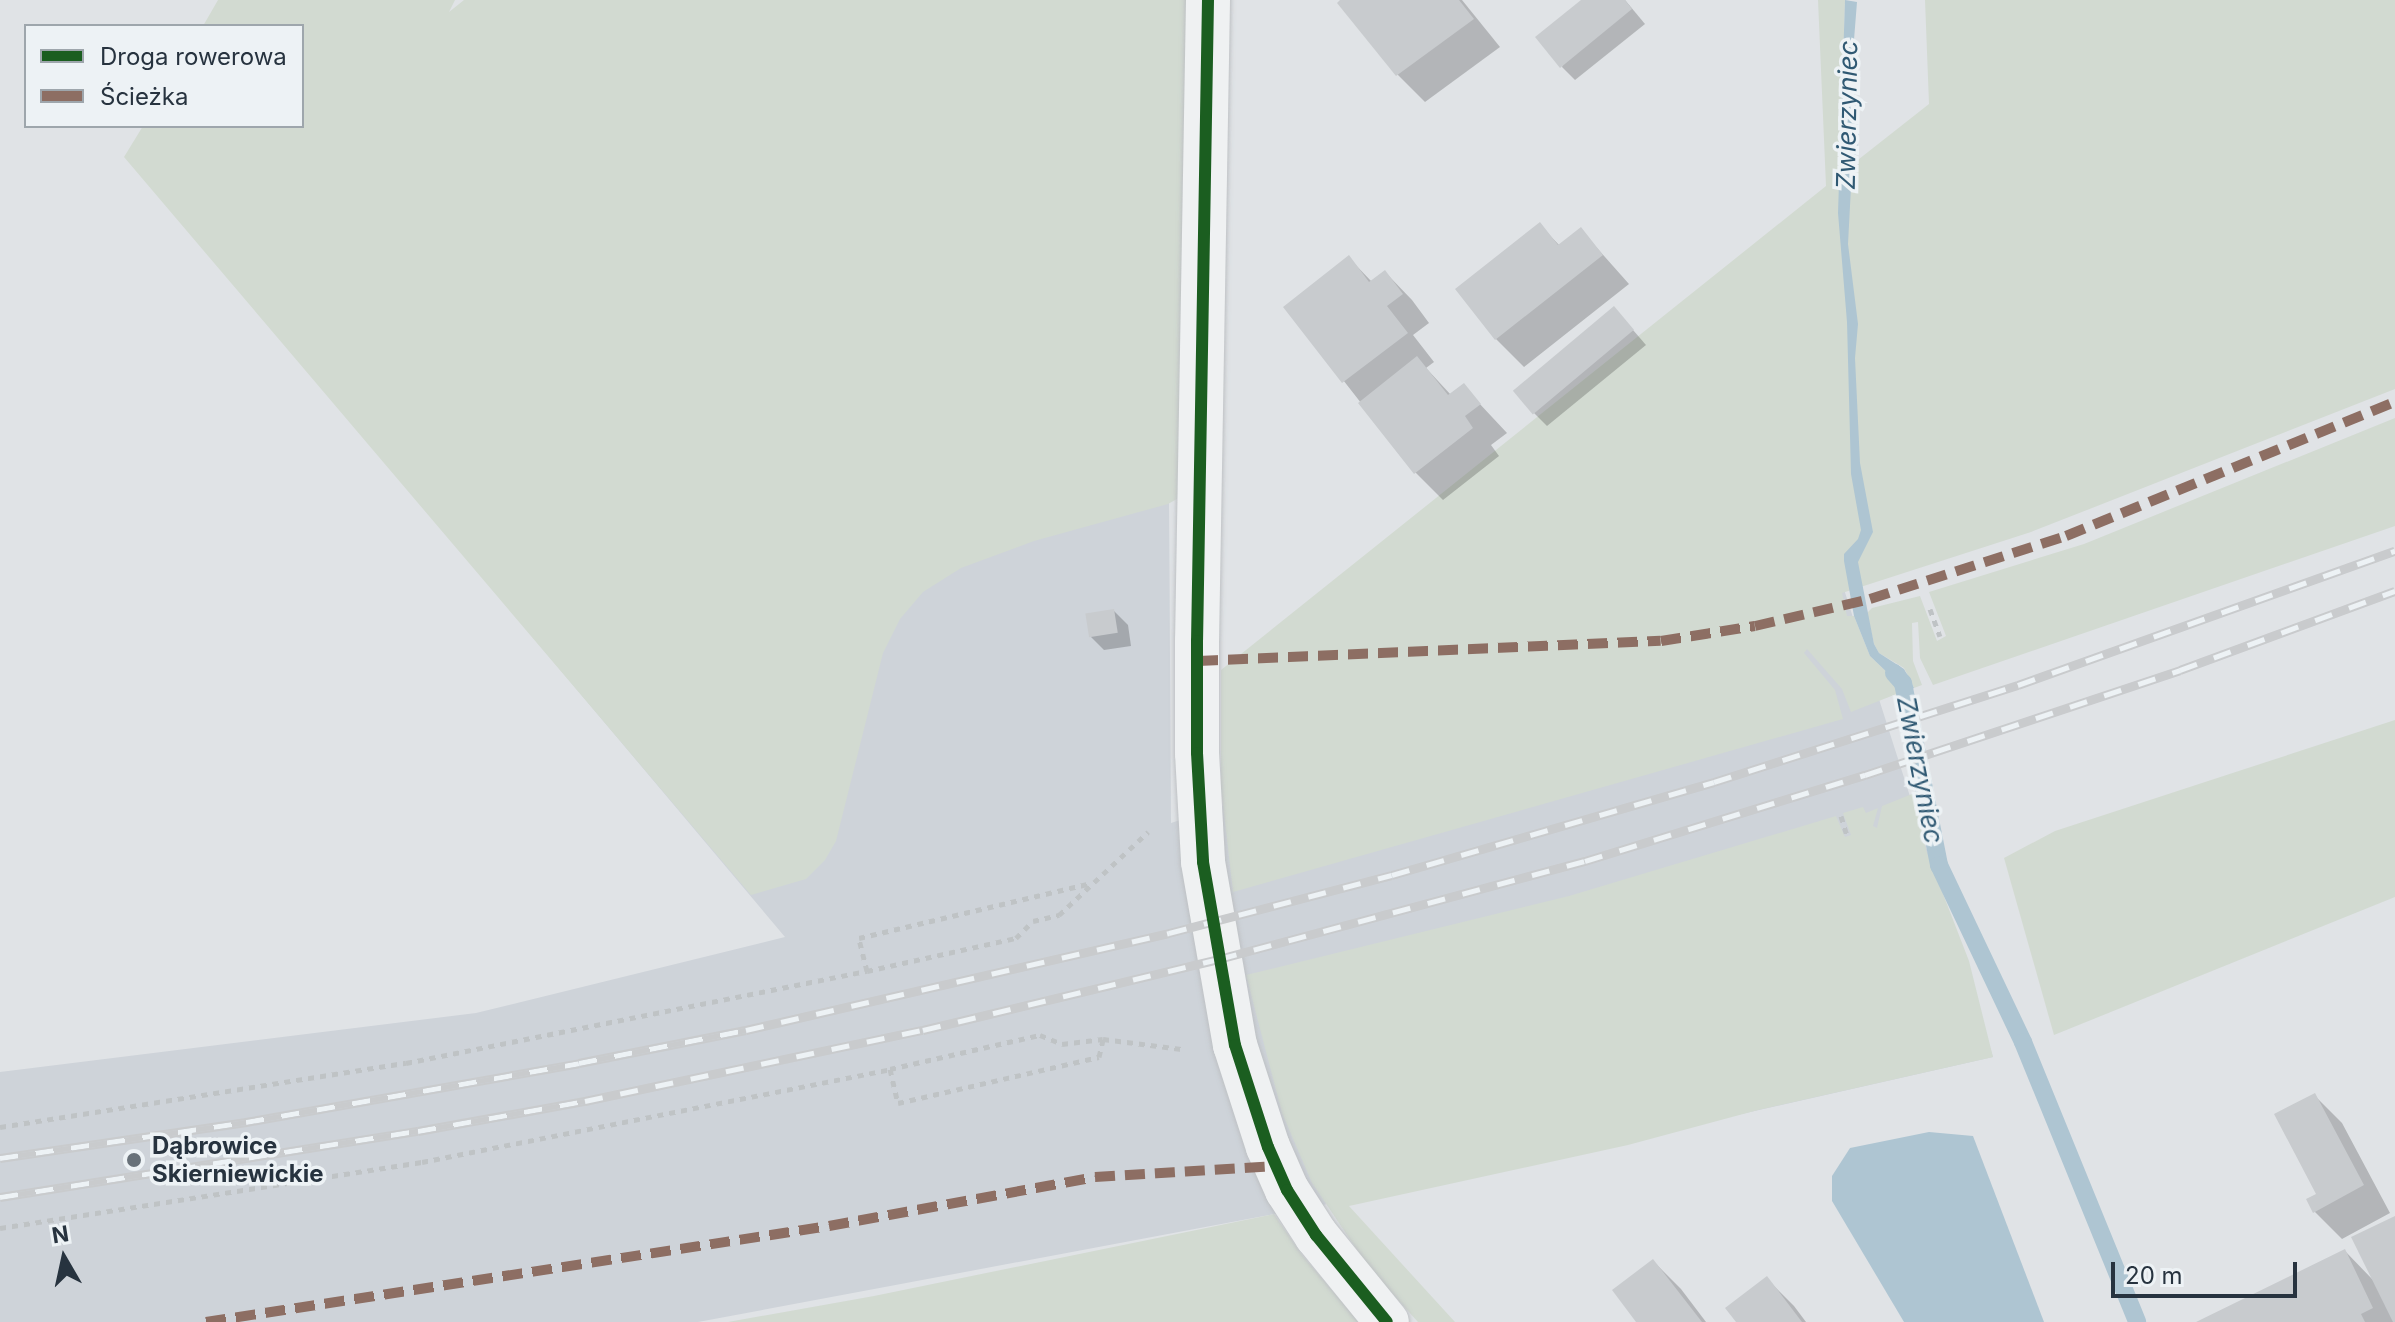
<!DOCTYPE html>
<html>
<head>
<meta charset="utf-8">
<style>
  body { margin:0 }
  #map { position:relative; width:2395px; height:1322px; overflow:hidden; background:#e0e3e6; font-family:Inter,sans-serif }
  div>[style] { position:absolute }
  .built>* { inset:0; background:#ced3d9 }
  .green>* { inset:0; background:#d2dad1 }
  .water>* { inset:0; background:#aec5d2 }
  .shadow>* { inset:0; background:#0003 }
  .stream>* { height:18px; margin:-9px; padding:0 9px; transform-origin:9px; border-radius:9px; background:#aec5d2 }
  .building>* { inset:0; background:#c8cbce; transform-origin:0 0 }
  .path>* { height:5px; margin-top:-2.5px; transform-origin:0; background:repeating-linear-gradient(90deg,#bfc3c5 0 6px,transparent 0 12px) }
  .roads { filter:drop-shadow(0 0 2px #bec1c4) drop-shadow(0 0 2px #bec1c4) }
  .minor>* { height:44px; margin:-22px; padding:0 22px; transform-origin:22px; border-radius:22px; background:#eff1f2 }
  .rail>* { height:9px; margin-top:-4.5px; transform-origin:0; background:repeating-linear-gradient(90deg,#edf2f5 0 18px,#c9cbcd 0 36px); box-sizing:border-box; border-block:2px solid #c9cbcd }
  .quiet>* { height:10px; margin-top:-5px; transform-origin:0; background:repeating-linear-gradient(90deg,#8d6e63 0 20px,transparent 0 30px) }
  .cycleway>* { height:12px; margin:-6px; padding:0 6px; transform-origin:6px; border-radius:6px; background:#1b5e20 }
  .dots>* { width:22px; height:22px; translate:-50% -50%; box-sizing:border-box; border:4px solid #edf2f5; border-radius:50% }
  span { translate:-50% -50%; white-space:nowrap; text-align:center; line-height:1.15; -webkit-text-stroke:7px #edf2f5; paint-order:stroke }
  .poi-label { font-size:24px; color:#27333f; font-weight:700 }
  .left { translate:0 -50%; text-align:left }
  .water-label { font-size:26px; color:#305973; font-style:italic }
  .legend { position:absolute; left:24px; top:24px; width:280px; height:104px; box-sizing:border-box; background:#edf2f5; border:2px solid #9ea6ac; margin:0; padding:10px 14px; list-style:none; font-size:24px; color:#27333f }
  .legend li { display:flex; align-items:center; gap:16px; height:40px }
  .legend b { width:40px; border:2px solid #9ea6ac }
  .north { position:absolute; left:24px; top:1218px; width:80px; height:80px; -webkit-text-stroke:6px #edf2f5; paint-order:stroke; rotate:351deg; font-size:22px; font-weight:700; line-height:32px; text-align:center; color:#27333f }
  .north::after { content:''; display:block; margin:auto; width:28px; height:36px; background:#27333f; clip-path:polygon(50% 0,100% 100%,50% 72%,0 100%) }
  .scale { position:absolute; left:2111px; top:1262px; width:186px; height:36px; box-sizing:border-box; border:4px solid #27333f; border-top:0; padding-left:10px; font-size:24px; line-height:28px; white-space:nowrap; color:#27333f; -webkit-text-stroke:6px #edf2f5; paint-order:stroke }
</style>
</head>
<body>
<div id="map">
  <div class="built">
    <i style="clip-path:polygon(864px 0,1166px 0,1171px 823px,1240px 801px,1835px 561px,1993px 1057px,1424px 1186px,698px 1322px,0 1322px,0 1072px,476px 1013px,785px 937px,345px 414px)"></i>
  </div>
  <div class="green">
    <i style="clip-path:polygon(218px 0,455px 0,449px 12px,464px 0,1188px 0,1181px 491px,1177px 499px,1168px 504px,1034px 541px,961px 568px,923px 592px,900px 619px,883px 653px,836px 841px,825px 860px,806px 879px,751px 895px,124px 157px,143px 126px,302px 126px,302px 26px,203px 26px)"></i>
    <i style="clip-path:polygon(1818px 0,1845px 0,1840px 174px,1929px 104px,1925px 0,2395px 0,2395px 389px,2031px 532px,1842px 593px,1847px 616px,1854px 616px,1870px 656px,1894px 679px,1899px 693px,1851px 712px,1842px 689px,1807px 649px,1804px 653px,1835px 690px,1843px 719px,1233px 892px,1221px 788px,1221px 670px,1826px 186px)"></i>
    <i style="clip-path:polygon(2395px 418px,2395px 526px,1933px 685px,1920px 658px,1918px 622px,1912px 623px,1913px 661px,1922px 685px,1914px 688px,1904px 668px,1879px 653px,1874px 644px,1867px 613px,1872px 608px,1920px 596px,1937px 641px,1946px 636px,1929px 592px,2084px 544px)"></i>
    <i style="clip-path:polygon(2395px 720px,2395px 897px,2054px 1035px,2004px 858px,2055px 831px)"></i>
    <i style="clip-path:polygon(1917px 792px,1926px 850px,1969px 961px,1993px 1057px,1758px 1110px,1628px 1145px,1349px 1206px,1455px 1322px,1418px 1322px,1370px 1269px,1312px 1183px,1282px 1113px,1246px 975px,1569px 896px,1836px 816px,1845px 837px,1851px 835px,1843px 813px,1863px 807px,1866px 813px,1878px 808px,1873px 826px,1877px 828px,1882px 806px)"></i>
    <i style="clip-path:polygon(1274px 1214px,1302px 1255px,1359px 1322px,728px 1322px,874px 1296px)"></i>
  </div>
  <div class="water">
    <i style="clip-path:polygon(1845px 0,1857px 2px,1852px 65px,1859px 138px,1851px 187px,1848px 244px,1858px 324px,1855px 358px,1860px 463px,1873px 532px,1858px 562px,1874px 644px,1879px 653px,1904px 669px,1914px 688px,1899px 693px,1894px 679px,1870px 656px,1854px 616px,1844px 561px,1844px 554px,1858px 539px,1861px 530px,1851px 474px,1847px 322px,1838px 213px)"></i>
    <i style="clip-path:polygon(1929px 1132px,1973px 1136px,2044px 1322px,1904px 1322px,1832px 1201px,1832px 1176px,1850px 1148px)"></i>
  </div>
  <div class="shadow">
    <i style="clip-path:polygon(1344px 0,1462px 0,1500px 47px,1425px 102px,1398px 75px)"></i>
    <i style="clip-path:polygon(1584px 0,1625px 0,1645px 24px,1575px 80px,1562px 67px)"></i>
    <i style="clip-path:polygon(1540px 225px,1560px 246px,1581px 230px,1629px 284px,1524px 367px,1496px 339px,1457px 289px)"></i>
    <i style="clip-path:polygon(1349px 258px,1372px 282px,1385px 272px,1412px 300px,1429px 323px,1413px 335px,1434px 362px,1426px 368px,1451px 395px,1463px 386px,1507px 433px,1491px 445px,1499px 456px,1443px 500px,1415px 472px,1286px 307px)"></i>
    <i style="clip-path:polygon(1614px 308px,1646px 345px,1547px 426px,1533px 412px)"></i>
    <i style="clip-path:polygon(1114px 611px,1128px 625px,1131px 646px,1104px 650px,1090px 636px)"></i>
    <i style="clip-path:polygon(2314px 1095px,2342px 1123px,2390px 1213px,2342px 1239px,2315px 1212px,2318px 1194px)"></i>
    <i style="clip-path:polygon(2395px 1218px,2395px 1322px,2200px 1322px,2345px 1251px,2373px 1280px)"></i>
    <i style="clip-path:polygon(1653px 1261px,1681px 1289px,1706px 1322px,1639px 1322px)"></i>
    <i style="clip-path:polygon(1767px 1279px,1794px 1306px,1806px 1322px,1739px 1322px)"></i>
  </div>
  <div class="stream">
    <i style="left:1894px;top:673px;width:13px;rotate:48deg"></i>
    <i style="left:1903px;top:683px;width:186px;rotate:78.8deg"></i>
    <i style="left:1939px;top:865px;width:196px;rotate:64.6deg"></i>
    <i style="left:2023px;top:1042px;width:302px;rotate:67.8deg"></i>
  </div>
  <div class="building">
    <i style="clip-path:polygon(1340px 0,1459px 0,1474px 19px,1396px 76px,1337px 3px)"></i>
    <i style="clip-path:polygon(1581px 0,1625px 0,1632px 9px,1560px 68px,1535px 37px)"></i>
    <i style="clip-path:polygon(1540px 222px,1558px 245px,1581px 227px,1603px 255px,1495px 340px,1455px 289px)"></i>
    <i style="clip-path:polygon(1349px 255px,1369px 282px,1385px 270px,1403px 294px,1387px 306px,1408px 333px,1342px 383px,1283px 307px)"></i>
    <i style="left:1614px;top:306px;width:31px;height:132px;rotate:50deg"></i>
    <i style="clip-path:polygon(1417px 356px,1448px 395px,1464px 383px,1481px 404px,1465px 416px,1473px 428px,1414px 474px,1358px 403px)"></i>
    <i style="left:1114px;top:609px;width:24px;height:29px;rotate:81deg"></i>
    <i style="clip-path:polygon(2315px 1093px,2364px 1185px,2313px 1213px,2306px 1199px,2316px 1194px,2274px 1114px)"></i>
    <i style="clip-path:polygon(2395px 1216px,2395px 1322px,2393px 1322px,2351px 1237px)"></i>
    <i style="clip-path:polygon(2345px 1249px,2373px 1308px,2361px 1314px,2365px 1322px,2196px 1322px)"></i>
    <i style="clip-path:polygon(1653px 1259px,1702px 1322px,1636px 1322px,1612px 1290px)"></i>
    <i style="clip-path:polygon(1767px 1276px,1802px 1322px,1736px 1322px,1725px 1308px)"></i>
  </div>
  <div class="path">
    <i style="left:1930px;top:609px;width:29px;rotate:70deg"></i>
    <i style="left:1841px;top:816px;width:21px;rotate:73deg"></i>
    <i style="left:867px;top:971px;width:153px;rotate:-12.5deg"></i>
    <i style="left:1016px;top:938px;width:24px;rotate:-45deg"></i>
    <i style="left:1033px;top:921px;width:27px;rotate:-13deg"></i>
    <i style="left:1059px;top:915px;width:122px;rotate:-43deg"></i>
    <i style="left:890px;top:1069px;width:154px;rotate:-12.8deg"></i>
    <i style="left:1040px;top:1035px;width:24px;rotate:22deg"></i>
    <i style="left:1062px;top:1044px;width:41px;rotate:-7deg"></i>
    <i style="left:0;top:1127px;width:411px;rotate:-9deg"></i>
    <i style="left:406px;top:1063px;width:470px;rotate:-11.3deg"></i>
    <i style="left:867px;top:971px;width:34px;rotate:-104deg"></i>
    <i style="left:859px;top:938px;width:239px;rotate:-13.3deg"></i>
    <i style="left:0;top:1228px;width:427px;rotate:-8.9deg"></i>
    <i style="left:422px;top:1162px;width:477px;rotate:-11.2deg"></i>
    <i style="left:890px;top:1069px;width:35px;rotate:77deg"></i>
    <i style="left:898px;top:1103px;width:206px;rotate:-12.9deg"></i>
    <i style="left:1099px;top:1057px;width:18px;rotate:-77deg"></i>
    <i style="left:1103px;top:1039px;width:79px;rotate:7.3deg"></i>
  </div>
  <div class="roads">
    <div class="minor">
      <i style="left:1208px;top:0;width:641px;rotate:90.98deg"></i>
      <i style="left:1197px;top:641px;width:112px;rotate:90deg"></i>
      <i style="left:1197px;top:753px;width:109px;rotate:86.8deg"></i>
      <i style="left:1203px;top:862px;width:186px;rotate:80.1deg"></i>
      <i style="left:1235px;top:1045px;width:107px;rotate:72.1deg"></i>
      <i style="left:1268px;top:1147px;width:47px;rotate:66.2deg"></i>
      <i style="left:1287px;top:1190px;width:54px;rotate:57.2deg"></i>
      <i style="left:1316px;top:1235px;width:112px;rotate:50.8deg"></i>
    </div>
  </div>
  <div class="rail">
    <i style="left:0;top:1158px;width:249px;rotate:-8.3deg"></i>
    <i style="left:246px;top:1122px;width:338px;rotate:-10deg"></i>
    <i style="left:579px;top:1063px;width:170px;rotate:-11.2deg"></i>
    <i style="left:746px;top:1030px;width:434px;rotate:-12.9deg"></i>
    <i style="left:1169px;top:933px;width:230px;rotate:-14.6deg"></i>
    <i style="left:1392px;top:875px;width:335px;rotate:-16.1deg"></i>
    <i style="left:1714px;top:782px;width:319px;rotate:-17.7deg"></i>
    <i style="left:2018px;top:685px;width:400px;rotate:-19.6deg"></i>
    <i style="left:0;top:1197px;width:423px;rotate:-9deg"></i>
    <i style="left:418px;top:1131px;width:170px;rotate:-10.2deg"></i>
    <i style="left:585px;top:1101px;width:345px;rotate:-11.9deg"></i>
    <i style="left:923px;top:1030px;width:304px;rotate:-13.5deg"></i>
    <i style="left:1219px;top:959px;width:379px;rotate:-15deg"></i>
    <i style="left:1585px;top:861px;width:293px;rotate:-17.1deg"></i>
    <i style="left:1865px;top:775px;width:332px;rotate:-18.4deg"></i>
    <i style="left:2180px;top:670px;width:229px;rotate:-20.2deg"></i>
  </div>
  <div class="quiet">
    <i style="left:1198px;top:661px;width:463px;rotate:-2.5deg"></i>
    <i style="left:1661px;top:641px;width:95px;rotate:-9.1deg"></i>
    <i style="left:1755px;top:626px;width:118px;rotate:-13.2deg"></i>
    <i style="left:1870px;top:599px;width:206px;rotate:-17.8deg"></i>
    <i style="left:2066px;top:536px;width:355px;rotate:-22.2deg"></i>
    <i style="left:206px;top:1322px;width:630px;rotate:-8.76deg"></i>
    <i style="left:829px;top:1226px;width:270px;rotate:-10.4deg"></i>
    <i style="left:1095px;top:1177px;width:182px;rotate:-3.5deg"></i>
  </div>
  <div class="cycleway">
    <i style="left:1208px;top:0;width:641px;rotate:90.98deg"></i>
    <i style="left:1197px;top:641px;width:112px;rotate:90deg"></i>
    <i style="left:1197px;top:753px;width:109px;rotate:86.8deg"></i>
    <i style="left:1203px;top:862px;width:186px;rotate:80.1deg"></i>
    <i style="left:1235px;top:1045px;width:107px;rotate:72.1deg"></i>
    <i style="left:1268px;top:1147px;width:47px;rotate:66.2deg"></i>
    <i style="left:1287px;top:1190px;width:54px;rotate:57.2deg"></i>
    <i style="left:1316px;top:1235px;width:112px;rotate:50.8deg"></i>
  </div>
  <div class="dots">
    <i style="left:134px;top:1160px;background:#687179"></i>
  </div>
  <div class="poi-label">
    <span class="left" style="left:152px;top:1160px">Dąbrowice<br>Skierniewickie</span>
  </div>
  <div class="water-label">
    <span style="left:1847px;top:115px;rotate:-89deg">Zwierzyniec</span>
    <span style="left:1920px;top:770px;rotate:79deg">Zwierzyniec</span>
  </div>
  <ul class="legend">
  <li><b style="height:10px;background:#1b5e20"></b>Droga rowerowa</li>
  <li><b style="height:10px;background:#8d6e63"></b>Ścieżka</li>
  </ul>
  <div class="north">N</div>
  <div class="scale">20 m</div>
</div>
</body>
</html>
